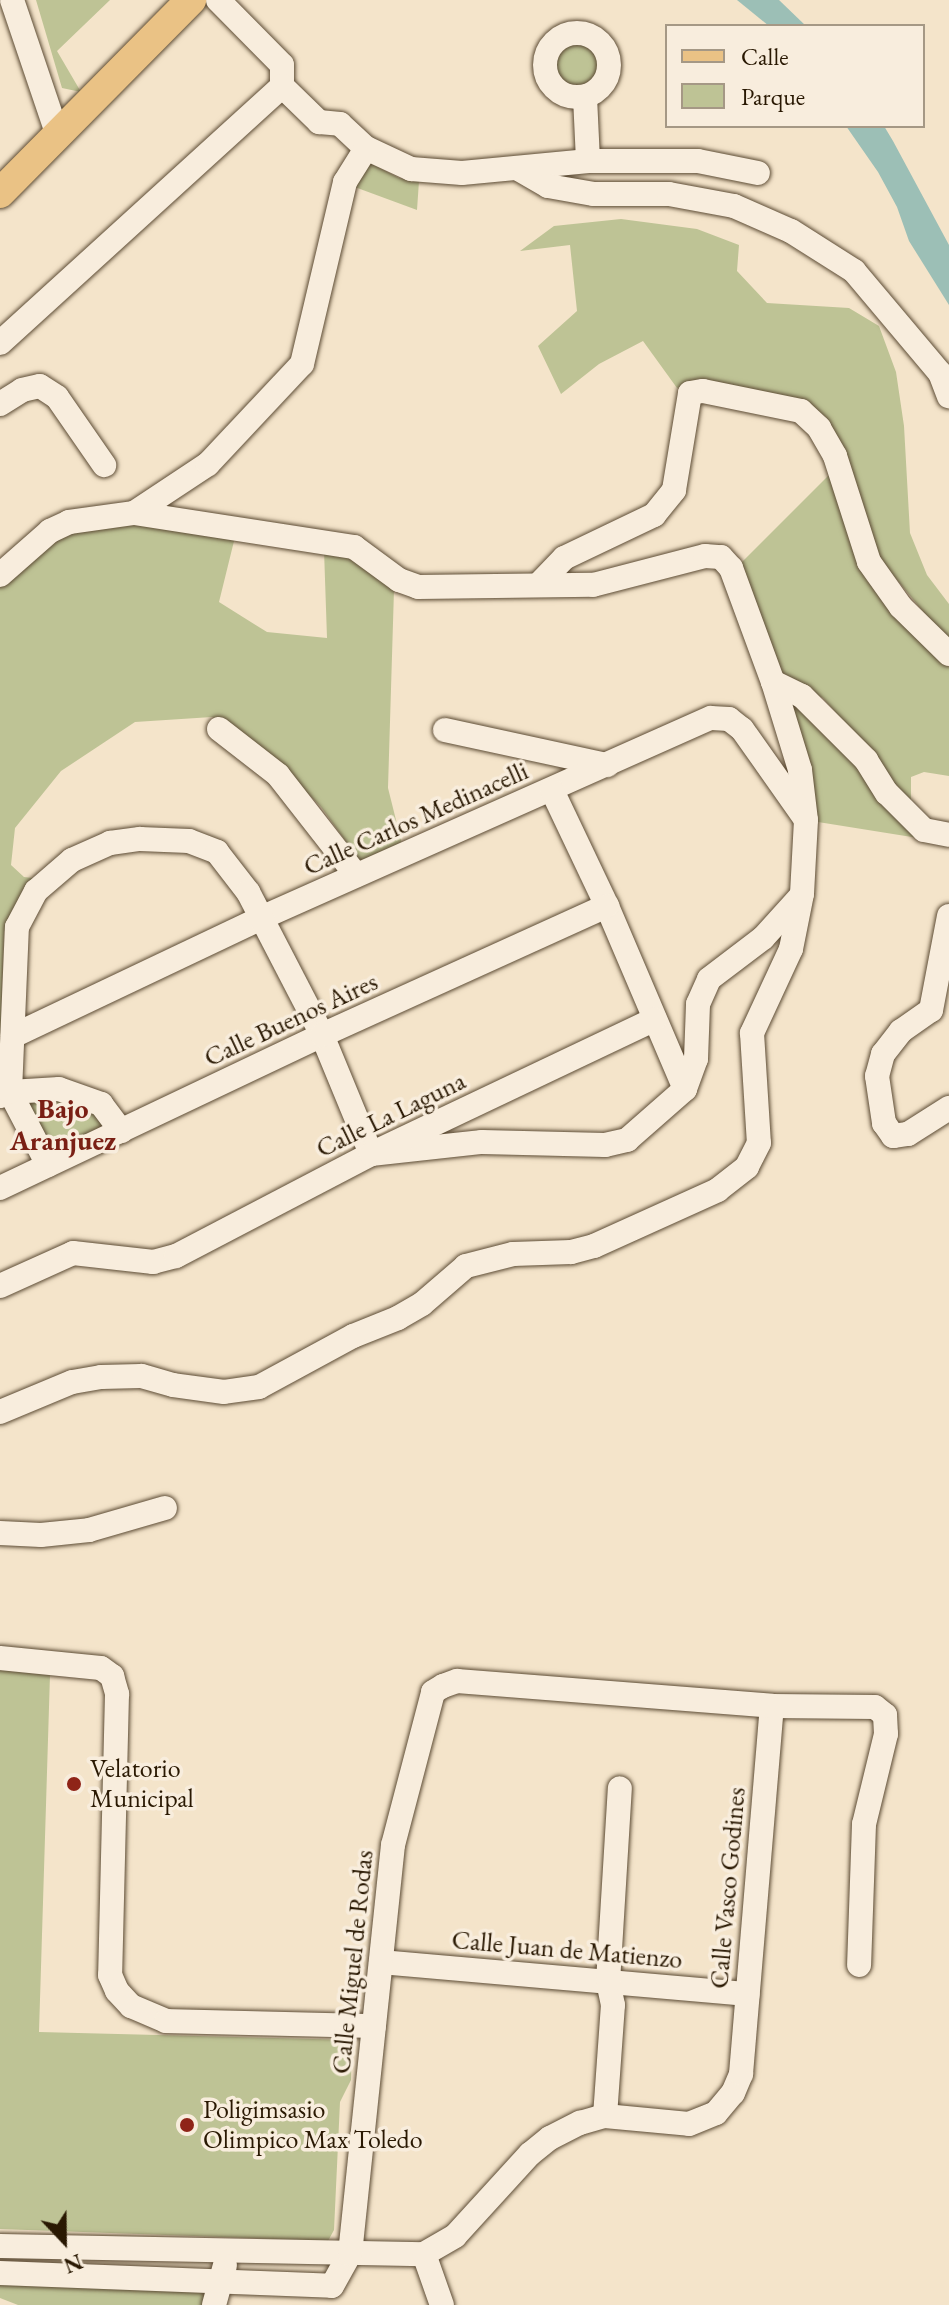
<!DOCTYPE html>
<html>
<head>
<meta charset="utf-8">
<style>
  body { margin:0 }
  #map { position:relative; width:949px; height:2305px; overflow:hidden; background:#f4e4ca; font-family:"EB Garamond",serif }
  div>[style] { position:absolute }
  .green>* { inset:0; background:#bec395 }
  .round { border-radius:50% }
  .water>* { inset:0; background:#9cbfb6 }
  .roads { filter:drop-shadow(0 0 2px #5c4b34) drop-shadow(0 0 2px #5c4b34) }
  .minor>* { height:24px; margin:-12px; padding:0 12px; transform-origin:12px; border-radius:12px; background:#f8eddd }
  .minor>.ring { margin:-12px; padding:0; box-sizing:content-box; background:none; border:24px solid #f8eddd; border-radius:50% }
  .major>* { height:30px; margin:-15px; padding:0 15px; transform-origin:15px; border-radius:15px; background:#eac285 }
  .dots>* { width:22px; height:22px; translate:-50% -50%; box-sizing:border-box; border:4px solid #f8eddd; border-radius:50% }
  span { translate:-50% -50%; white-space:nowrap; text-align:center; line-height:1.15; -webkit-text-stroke:7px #f8eddd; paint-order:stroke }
  .street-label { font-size:26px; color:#291802 }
  .poi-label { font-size:26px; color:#291802 }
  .left { translate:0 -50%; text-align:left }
  .neighbourhood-label { font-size:28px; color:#7a1f14; font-weight:700 }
  .legend { position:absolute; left:665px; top:24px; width:260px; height:104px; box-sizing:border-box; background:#f8eddd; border:2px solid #a59885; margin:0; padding:10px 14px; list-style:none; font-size:24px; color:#291802 }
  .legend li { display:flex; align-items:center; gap:16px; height:40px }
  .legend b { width:40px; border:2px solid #a59885 }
  .north { position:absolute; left:24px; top:2201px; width:80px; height:80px; -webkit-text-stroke:6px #f8eddd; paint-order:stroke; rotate:158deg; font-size:22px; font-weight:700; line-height:32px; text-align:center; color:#291802 }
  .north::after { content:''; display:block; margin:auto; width:28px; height:36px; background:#291802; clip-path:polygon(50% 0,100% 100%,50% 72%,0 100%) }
</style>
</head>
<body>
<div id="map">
  <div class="green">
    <i style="clip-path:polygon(36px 0,110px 0,57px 51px,81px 92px,62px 88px)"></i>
    <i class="round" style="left:551px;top:39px;width:52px;height:52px"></i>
    <i style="clip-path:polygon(368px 162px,399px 178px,419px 181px,417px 210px,352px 186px)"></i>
    <i style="clip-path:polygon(621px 219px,697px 229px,739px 245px,737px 271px,767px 303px,849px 308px,879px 326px,896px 372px,904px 426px,910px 533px,927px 575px,949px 604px,949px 643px,879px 558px,838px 440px,826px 417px,807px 402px,699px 383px,677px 388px,643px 341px,599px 364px,561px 394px,538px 346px,577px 311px,570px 245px,520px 251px,554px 226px)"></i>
    <i style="clip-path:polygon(829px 475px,867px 581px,949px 667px,949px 776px,924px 772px,911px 777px,911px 810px,868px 749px,823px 698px,781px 677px,738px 566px)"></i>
    <i style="clip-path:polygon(98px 522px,236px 533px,219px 602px,267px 632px,327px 638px,324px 550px,361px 557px,394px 590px,388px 788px,402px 844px,360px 861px,321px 807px,264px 749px,212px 717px,135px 722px,61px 771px,15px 828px,11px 865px,24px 877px,49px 880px,34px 890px,4px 932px,0 1073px,0 582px,63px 533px)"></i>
    <i style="clip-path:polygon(789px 704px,820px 715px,918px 838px,818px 822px,806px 755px)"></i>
    <i style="clip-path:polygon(44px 1096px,101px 1111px,110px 1128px,57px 1156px,20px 1097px)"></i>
    <i style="clip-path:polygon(0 1670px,50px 1675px,39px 2032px,352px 2040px,351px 2080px,340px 2102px,334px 2230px,328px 2241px,0 2229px)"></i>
    <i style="clip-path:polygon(0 2281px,203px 2288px,209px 2295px,205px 2305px,18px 2305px,0 2298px)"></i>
  </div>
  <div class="water">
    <i style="clip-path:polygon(737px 0,779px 0,806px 26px,769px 26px)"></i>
    <i style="clip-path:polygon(846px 126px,884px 126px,893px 141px,949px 245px,949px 305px,909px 241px,897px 207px,878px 172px)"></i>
  </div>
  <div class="roads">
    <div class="minor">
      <i style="left:12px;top:0;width:144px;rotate:71.3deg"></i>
      <i style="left:218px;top:0;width:91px;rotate:45.4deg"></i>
      <i style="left:282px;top:65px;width:21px;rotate:90deg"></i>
      <i style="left:282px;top:86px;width:52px;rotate:44.2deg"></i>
      <i style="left:319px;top:122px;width:21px;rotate:5deg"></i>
      <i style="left:340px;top:124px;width:35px;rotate:43deg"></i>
      <i style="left:366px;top:148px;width:50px;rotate:25deg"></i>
      <i style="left:411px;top:169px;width:51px;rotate:4.5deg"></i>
      <i style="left:462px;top:173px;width:127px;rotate:-5.4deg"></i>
      <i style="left:588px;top:161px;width:110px"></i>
      <i style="left:698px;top:161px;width:61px;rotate:11.3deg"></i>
      <i class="ring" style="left:545px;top:33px;width:40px;height:40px"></i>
      <i style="left:585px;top:97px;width:64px;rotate:87.3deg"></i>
      <i style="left:517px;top:168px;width:36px;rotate:30deg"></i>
      <i style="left:548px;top:186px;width:47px;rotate:9.9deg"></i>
      <i style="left:594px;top:194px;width:75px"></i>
      <i style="left:669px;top:194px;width:66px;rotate:10.5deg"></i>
      <i style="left:734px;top:206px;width:62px;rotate:23.7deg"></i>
      <i style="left:791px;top:231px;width:75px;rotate:32.4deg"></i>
      <i style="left:854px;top:271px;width:133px;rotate:49.9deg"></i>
      <i style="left:940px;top:373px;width:25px;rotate:69deg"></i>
      <i style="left:0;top:343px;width:382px;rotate:-42.3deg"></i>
      <i style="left:0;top:404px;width:26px;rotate:-32deg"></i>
      <i style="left:22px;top:390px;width:18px;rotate:-13deg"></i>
      <i style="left:40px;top:386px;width:20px;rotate:33deg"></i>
      <i style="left:57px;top:397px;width:83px;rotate:55.3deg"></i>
      <i style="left:134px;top:513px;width:89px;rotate:-33.5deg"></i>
      <i style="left:208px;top:464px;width:137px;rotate:-46.8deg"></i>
      <i style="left:302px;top:364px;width:187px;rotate:-76.7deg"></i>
      <i style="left:345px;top:182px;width:40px;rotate:-58deg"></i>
      <i style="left:0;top:575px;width:67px;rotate:-41.3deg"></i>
      <i style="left:50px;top:531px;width:21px;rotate:-25deg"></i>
      <i style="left:69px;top:522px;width:66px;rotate:-7.9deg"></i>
      <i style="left:134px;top:513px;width:223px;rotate:8.8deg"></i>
      <i style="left:354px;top:547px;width:56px;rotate:36.3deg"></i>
      <i style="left:399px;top:580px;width:20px;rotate:20deg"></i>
      <i style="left:418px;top:587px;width:175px;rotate:-0.7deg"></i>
      <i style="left:593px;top:585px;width:116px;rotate:-14.5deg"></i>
      <i style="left:705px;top:556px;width:16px;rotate:4deg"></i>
      <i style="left:721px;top:557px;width:15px;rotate:48deg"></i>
      <i style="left:731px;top:568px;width:121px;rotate:69.8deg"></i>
      <i style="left:773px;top:682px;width:92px;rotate:72.9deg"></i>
      <i style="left:800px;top:770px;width:50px;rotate:83.2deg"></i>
      <i style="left:806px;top:820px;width:74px;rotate:93.1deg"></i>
      <i style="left:802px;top:894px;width:56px;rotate:101.3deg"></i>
      <i style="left:791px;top:949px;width:93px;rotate:114.9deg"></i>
      <i style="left:752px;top:1033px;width:110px;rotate:86.4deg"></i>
      <i style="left:759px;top:1143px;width:27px;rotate:117deg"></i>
      <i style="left:747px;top:1167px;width:37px;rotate:142deg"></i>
      <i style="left:718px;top:1190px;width:136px;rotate:155.7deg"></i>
      <i style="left:594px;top:1246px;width:24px;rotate:165deg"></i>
      <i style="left:571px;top:1252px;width:58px;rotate:178deg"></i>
      <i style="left:513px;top:1254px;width:49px;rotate:165.7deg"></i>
      <i style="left:466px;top:1266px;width:58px;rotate:139.2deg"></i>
      <i style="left:422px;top:1304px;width:28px;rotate:150deg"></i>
      <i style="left:398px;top:1318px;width:48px;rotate:158.2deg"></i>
      <i style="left:353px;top:1336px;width:107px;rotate:151.5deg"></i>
      <i style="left:259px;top:1387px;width:35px;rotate:172deg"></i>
      <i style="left:224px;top:1392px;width:51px;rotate:-172.2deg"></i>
      <i style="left:173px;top:1385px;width:33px;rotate:-164deg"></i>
      <i style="left:141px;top:1376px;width:40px;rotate:178.6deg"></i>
      <i style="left:101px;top:1377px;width:29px;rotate:170deg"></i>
      <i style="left:72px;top:1382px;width:78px;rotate:157.4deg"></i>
      <i style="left:539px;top:584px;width:36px;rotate:-46deg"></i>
      <i style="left:564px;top:558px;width:100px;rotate:-25.5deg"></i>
      <i style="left:654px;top:515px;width:32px;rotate:-51deg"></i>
      <i style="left:674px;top:490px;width:98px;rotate:-80.6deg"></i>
      <i style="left:690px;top:393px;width:13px;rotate:-9deg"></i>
      <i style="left:703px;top:391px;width:100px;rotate:11.5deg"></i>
      <i style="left:801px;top:411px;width:25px;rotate:43deg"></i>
      <i style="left:819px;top:428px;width:32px;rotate:60deg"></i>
      <i style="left:835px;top:456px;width:111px;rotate:72.2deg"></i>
      <i style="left:869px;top:562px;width:55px;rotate:54.6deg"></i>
      <i style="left:901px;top:607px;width:67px;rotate:44.4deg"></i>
      <i style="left:773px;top:682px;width:32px;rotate:26deg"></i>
      <i style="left:802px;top:696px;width:91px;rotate:45deg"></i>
      <i style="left:866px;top:760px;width:39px;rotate:58deg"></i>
      <i style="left:887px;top:793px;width:52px;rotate:45deg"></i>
      <i style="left:924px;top:830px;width:25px;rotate:11deg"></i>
      <i style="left:219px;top:729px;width:75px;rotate:37.9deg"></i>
      <i style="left:278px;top:775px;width:127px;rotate:52deg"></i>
      <i style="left:445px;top:730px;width:166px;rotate:12.2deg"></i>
      <i style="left:949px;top:916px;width:96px;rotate:100.8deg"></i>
      <i style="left:931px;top:1010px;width:37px;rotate:145deg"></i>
      <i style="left:901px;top:1031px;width:29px;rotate:128deg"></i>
      <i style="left:883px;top:1054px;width:23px;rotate:105deg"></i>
      <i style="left:877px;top:1076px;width:48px;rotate:81.5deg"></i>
      <i style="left:884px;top:1123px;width:16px;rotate:55deg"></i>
      <i style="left:893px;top:1136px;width:15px;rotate:-8deg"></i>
      <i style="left:908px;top:1134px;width:49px;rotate:-32.4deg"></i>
      <i style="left:13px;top:1036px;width:275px;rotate:-25.4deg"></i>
      <i style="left:261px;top:918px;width:492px;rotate:-24deg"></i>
      <i style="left:711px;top:718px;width:18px;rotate:3deg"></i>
      <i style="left:729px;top:719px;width:16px;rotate:38deg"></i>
      <i style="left:742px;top:729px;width:108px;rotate:54.8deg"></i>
      <i style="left:685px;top:1089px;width:32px;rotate:-70deg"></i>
      <i style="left:696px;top:1059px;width:55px;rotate:-87.9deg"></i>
      <i style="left:698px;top:1004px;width:27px;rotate:-66deg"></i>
      <i style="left:709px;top:979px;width:68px;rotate:-37.2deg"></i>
      <i style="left:763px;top:938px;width:57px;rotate:-47.9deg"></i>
      <i style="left:0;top:1096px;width:11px;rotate:-22deg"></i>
      <i style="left:10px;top:1092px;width:49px;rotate:-3.5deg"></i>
      <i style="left:59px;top:1089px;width:45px;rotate:19.7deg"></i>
      <i style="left:101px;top:1104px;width:34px;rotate:53deg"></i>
      <i style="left:48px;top:1165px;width:82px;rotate:-117.5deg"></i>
      <i style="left:10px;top:1092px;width:165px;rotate:-87.6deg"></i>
      <i style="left:17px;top:927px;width:41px;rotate:-62.2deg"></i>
      <i style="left:36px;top:891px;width:48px;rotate:-40.7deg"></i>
      <i style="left:72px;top:860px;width:42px;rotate:-24.1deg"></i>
      <i style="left:110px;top:843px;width:30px;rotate:-8deg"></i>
      <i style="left:140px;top:839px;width:49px;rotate:2.3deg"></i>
      <i style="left:189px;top:841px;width:30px;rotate:21deg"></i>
      <i style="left:217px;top:852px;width:51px;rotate:52.2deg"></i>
      <i style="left:248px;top:892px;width:161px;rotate:62.6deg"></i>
      <i style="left:322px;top:1035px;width:129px;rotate:67.6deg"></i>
      <i style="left:371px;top:1154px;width:112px;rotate:-6.2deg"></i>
      <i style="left:482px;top:1142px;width:123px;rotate:1.4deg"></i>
      <i style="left:605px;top:1145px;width:23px;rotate:-13deg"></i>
      <i style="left:627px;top:1140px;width:77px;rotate:-41.3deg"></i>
      <i style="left:685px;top:1089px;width:199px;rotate:-113.1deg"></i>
      <i style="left:607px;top:906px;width:128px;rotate:-115.4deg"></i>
      <i style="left:0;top:1188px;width:357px;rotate:-25.4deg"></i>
      <i style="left:322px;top:1035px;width:313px;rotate:-24.4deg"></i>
      <i style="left:0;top:1286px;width:80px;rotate:-24.3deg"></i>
      <i style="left:73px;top:1253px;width:81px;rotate:6.4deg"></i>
      <i style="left:153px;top:1262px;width:24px;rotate:-15deg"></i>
      <i style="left:176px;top:1256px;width:220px;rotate:-27.6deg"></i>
      <i style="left:371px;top:1154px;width:314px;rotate:-25.4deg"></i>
      <i style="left:0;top:1533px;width:41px;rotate:2.8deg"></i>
      <i style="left:41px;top:1535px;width:48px;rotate:-5.9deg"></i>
      <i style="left:89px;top:1530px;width:79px;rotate:-16.1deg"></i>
      <i style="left:0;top:1658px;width:101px;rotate:5.7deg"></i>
      <i style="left:101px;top:1668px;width:14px;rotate:36deg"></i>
      <i style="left:112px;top:1676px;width:19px;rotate:74deg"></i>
      <i style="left:117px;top:1694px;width:281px;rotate:91.4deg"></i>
      <i style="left:110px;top:1975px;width:17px;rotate:66deg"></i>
      <i style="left:117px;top:1991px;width:21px;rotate:47deg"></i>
      <i style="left:131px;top:2006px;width:38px;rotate:23deg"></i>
      <i style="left:166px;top:2021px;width:208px;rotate:1.4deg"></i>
      <i style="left:381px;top:1962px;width:368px;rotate:5deg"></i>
      <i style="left:605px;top:2116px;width:111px;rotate:-85.9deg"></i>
      <i style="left:613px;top:2005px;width:24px;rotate:-102deg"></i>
      <i style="left:608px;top:1982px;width:194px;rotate:-86.5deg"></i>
      <i style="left:0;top:2246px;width:424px;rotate:1.1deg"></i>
      <i style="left:424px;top:2254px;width:36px;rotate:-30deg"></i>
      <i style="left:455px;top:2236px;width:111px;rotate:-47.6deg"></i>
      <i style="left:530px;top:2154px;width:26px;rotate:-39deg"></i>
      <i style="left:550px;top:2138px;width:34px;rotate:-27deg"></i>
      <i style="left:580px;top:2123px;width:26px;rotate:-16deg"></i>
      <i style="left:605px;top:2116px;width:84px;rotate:5.4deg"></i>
      <i style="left:689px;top:2124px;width:29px;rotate:-22deg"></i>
      <i style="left:716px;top:2113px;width:26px;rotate:-50deg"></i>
      <i style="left:733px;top:2093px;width:21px;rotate:-67deg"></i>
      <i style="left:741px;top:2074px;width:369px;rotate:-85.2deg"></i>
      <i style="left:424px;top:2254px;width:54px;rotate:70.6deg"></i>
      <i style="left:0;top:2273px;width:332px;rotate:2.2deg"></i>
      <i style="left:332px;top:2286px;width:37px;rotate:-61deg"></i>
      <i style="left:350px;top:2254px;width:411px;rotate:-84deg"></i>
      <i style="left:393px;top:1845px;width:158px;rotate:-75.3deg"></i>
      <i style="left:433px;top:1692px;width:12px;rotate:-31deg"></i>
      <i style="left:443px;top:1686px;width:15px;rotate:-20deg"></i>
      <i style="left:457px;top:1681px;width:316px;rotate:4.5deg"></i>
      <i style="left:772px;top:1706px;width:103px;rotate:0.6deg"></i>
      <i style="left:875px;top:1707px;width:13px;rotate:39deg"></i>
      <i style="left:885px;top:1715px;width:19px;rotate:87deg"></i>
      <i style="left:886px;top:1734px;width:93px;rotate:103.7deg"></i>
      <i style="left:864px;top:1824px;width:141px;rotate:92deg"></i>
      <i style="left:214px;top:2305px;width:41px;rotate:-74.6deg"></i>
    </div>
    <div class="major">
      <i style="left:0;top:193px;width:272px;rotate:-45.3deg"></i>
    </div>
  </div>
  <div class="dots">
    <i style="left:74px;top:1784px;background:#8f2418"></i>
    <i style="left:187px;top:2125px;background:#8f2418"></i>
  </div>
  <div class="street-label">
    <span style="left:416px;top:819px;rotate:-24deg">Calle Carlos Medinacelli</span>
    <span style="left:291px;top:1020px;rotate:-25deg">Calle Buenos Aires</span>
    <span style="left:391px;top:1115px;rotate:-26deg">Calle La Laguna</span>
    <span style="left:728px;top:1888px;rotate:-85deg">Calle Vasco Godines</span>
    <span style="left:567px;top:1950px;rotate:5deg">Calle Juan de Matienzo</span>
    <span style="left:353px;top:1962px;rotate:-84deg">Calle Miguel de Rodas</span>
  </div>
  <div class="poi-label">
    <span class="left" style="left:90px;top:1784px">Velatorio<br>Municipal</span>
    <span class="left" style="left:203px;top:2125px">Poligimsasio<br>Olimpico Max Toledo</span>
  </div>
  <div class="neighbourhood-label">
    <span style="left:63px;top:1124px">Bajo<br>Aranjuez</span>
  </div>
  <ul class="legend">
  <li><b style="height:10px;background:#eac285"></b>Calle</li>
  <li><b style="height:22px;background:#bec395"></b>Parque</li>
  </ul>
  <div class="north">N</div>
</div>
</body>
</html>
